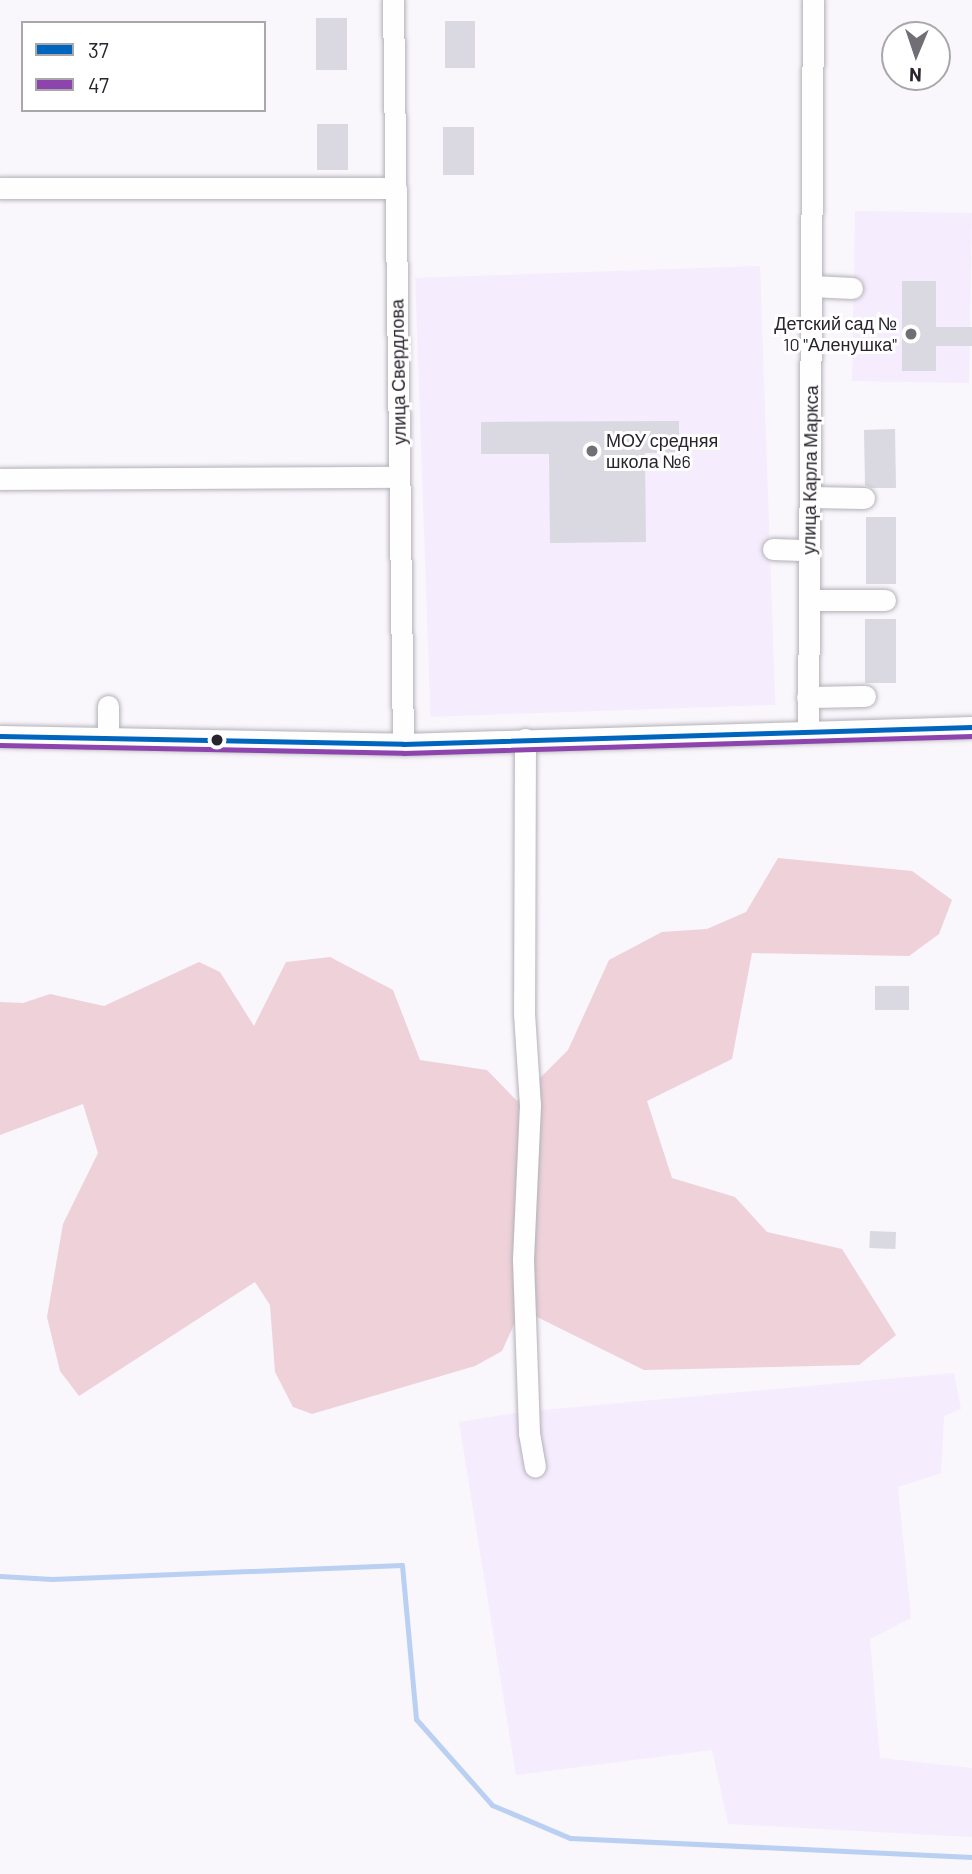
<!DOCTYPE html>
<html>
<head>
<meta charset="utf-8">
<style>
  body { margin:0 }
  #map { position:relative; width:972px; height:1874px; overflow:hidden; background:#f9f6fc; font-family:Barlow,sans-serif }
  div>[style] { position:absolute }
  .built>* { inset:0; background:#f5ecfd; transform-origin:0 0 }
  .green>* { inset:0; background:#eed1d9 }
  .stream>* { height:5px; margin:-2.5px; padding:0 2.5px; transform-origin:2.5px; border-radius:2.5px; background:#b9d0f2 }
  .building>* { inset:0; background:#dad8e0; transform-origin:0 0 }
  .roads { filter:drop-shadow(0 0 2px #b4b1b8) drop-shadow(0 0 2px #b4b1b8) }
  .minor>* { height:21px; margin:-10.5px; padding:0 10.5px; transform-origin:10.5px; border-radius:10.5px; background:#fefeff }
  .bus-1>* { height:5px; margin:-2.5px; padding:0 2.5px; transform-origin:2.5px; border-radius:2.5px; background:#0065bd }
  .bus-2>* { height:5px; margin:-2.5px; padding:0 2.5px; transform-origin:2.5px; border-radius:2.5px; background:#8e44ad }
  .dots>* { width:19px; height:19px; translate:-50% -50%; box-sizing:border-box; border:4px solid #fff; border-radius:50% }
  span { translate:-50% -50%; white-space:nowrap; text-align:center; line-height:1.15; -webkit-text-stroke:6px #fff; paint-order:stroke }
  .poi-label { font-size:18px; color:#29242d }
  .right { translate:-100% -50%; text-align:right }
  .left { translate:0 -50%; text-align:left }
  .street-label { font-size:18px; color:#29242d }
  .legend { position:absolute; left:21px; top:21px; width:245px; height:91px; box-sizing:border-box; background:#fff; border:2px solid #a9a7ab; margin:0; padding:9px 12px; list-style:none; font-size:21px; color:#29242d }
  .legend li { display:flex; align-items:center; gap:14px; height:35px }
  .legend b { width:35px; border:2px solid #a9a7ab }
  .north { position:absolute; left:881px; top:21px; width:70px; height:70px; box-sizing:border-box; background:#fff; border:2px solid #a9a7ab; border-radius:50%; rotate:182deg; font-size:19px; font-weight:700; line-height:28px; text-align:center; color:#29242d }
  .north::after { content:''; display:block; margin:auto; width:24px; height:32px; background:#726e75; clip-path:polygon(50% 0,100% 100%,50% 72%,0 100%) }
</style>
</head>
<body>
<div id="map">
  <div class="built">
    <i style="left:855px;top:211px;width:117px;height:170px;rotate:1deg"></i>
    <i style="left:760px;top:266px;width:439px;height:345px;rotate:88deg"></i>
    <i style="clip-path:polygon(954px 1373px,961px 1409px,944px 1416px,941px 1473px,898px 1487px,911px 1618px,870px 1639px,880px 1758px,972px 1768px,972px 1837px,728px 1824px,712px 1750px,516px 1775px,459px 1422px,521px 1412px)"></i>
  </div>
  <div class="green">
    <i style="clip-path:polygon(778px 858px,912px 871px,952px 900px,939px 934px,909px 956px,752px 953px,732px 1059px,647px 1101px,672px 1178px,735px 1197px,767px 1232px,842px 1249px,896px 1335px,859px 1365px,644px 1370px,521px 1309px,502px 1351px,475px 1366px,312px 1414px,293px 1407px,275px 1372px,270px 1305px,255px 1282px,79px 1396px,60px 1371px,47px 1317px,63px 1224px,98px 1153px,83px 1104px,0 1135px,0 1002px,23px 1003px,50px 994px,104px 1006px,199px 962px,220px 972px,254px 1026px,286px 962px,330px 957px,393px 990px,420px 1060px,487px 1070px,517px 1101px,568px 1050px,609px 960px,662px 932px,707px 929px,746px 912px)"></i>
  </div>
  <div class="stream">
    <i style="left:0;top:1576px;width:52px;rotate:3.3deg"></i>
    <i style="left:52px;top:1579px;width:350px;rotate:-2.3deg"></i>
    <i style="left:402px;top:1565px;width:155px;rotate:84.8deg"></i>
    <i style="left:416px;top:1719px;width:115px;rotate:48.5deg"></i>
    <i style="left:492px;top:1805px;width:85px;rotate:22.9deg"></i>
    <i style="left:570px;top:1838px;width:402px;rotate:2.7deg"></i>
  </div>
  <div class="building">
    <i style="left:347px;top:18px;width:52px;height:31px;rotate:90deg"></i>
    <i style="left:475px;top:21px;width:47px;height:30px;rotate:90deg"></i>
    <i style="left:317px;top:124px;width:31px;height:46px"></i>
    <i style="left:474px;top:127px;width:48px;height:31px;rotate:90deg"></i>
    <i style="clip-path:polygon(902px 281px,936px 281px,936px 327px,972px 327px,972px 346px,936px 346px,936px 371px,902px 371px)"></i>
    <i style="clip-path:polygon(679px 421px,679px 453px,645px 453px,646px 542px,550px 543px,549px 454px,481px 454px,481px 422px)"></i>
    <i style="clip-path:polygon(895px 429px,896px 488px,872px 488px,865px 485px,864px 430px)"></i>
    <i style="left:866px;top:517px;width:30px;height:67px"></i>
    <i style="left:865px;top:619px;width:31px;height:64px"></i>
    <i style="left:875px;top:986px;width:34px;height:24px"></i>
    <i style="left:870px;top:1231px;width:26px;height:17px;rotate:2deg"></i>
  </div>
  <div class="roads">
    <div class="minor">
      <i style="left:393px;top:0;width:744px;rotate:89.23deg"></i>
      <i style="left:0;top:188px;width:396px"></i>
      <i style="left:812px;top:286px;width:40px;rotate:2.9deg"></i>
      <i style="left:0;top:479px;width:399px;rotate:-0.3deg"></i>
      <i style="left:810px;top:497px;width:54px;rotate:1.1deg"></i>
      <i style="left:773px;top:549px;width:36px;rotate:2deg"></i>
      <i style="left:809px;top:600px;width:76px"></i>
      <i style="left:807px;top:697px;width:58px;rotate:-1deg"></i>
      <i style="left:808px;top:730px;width:730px;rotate:-89.61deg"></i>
      <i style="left:0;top:736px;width:403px;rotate:1.1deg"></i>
      <i style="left:403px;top:744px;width:569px;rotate:-1.71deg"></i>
      <i style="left:108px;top:737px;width:31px;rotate:-90deg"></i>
      <i style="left:525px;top:739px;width:274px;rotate:90.2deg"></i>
      <i style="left:524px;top:1013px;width:92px;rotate:86.3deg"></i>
      <i style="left:530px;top:1105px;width:155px;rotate:92.6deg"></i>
      <i style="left:523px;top:1260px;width:173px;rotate:88deg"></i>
      <i style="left:529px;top:1433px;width:34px;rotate:80deg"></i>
    </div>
  </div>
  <div class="bus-1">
    <i style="left:0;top:736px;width:403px;rotate:1.1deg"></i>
    <i style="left:403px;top:744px;width:569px;rotate:-1.71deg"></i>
  </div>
  <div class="bus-2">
    <i style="left:0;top:745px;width:403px;rotate:1.1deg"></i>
    <i style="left:403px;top:753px;width:569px;rotate:-1.71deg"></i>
  </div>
  <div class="dots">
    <i style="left:911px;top:334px;background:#726e75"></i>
    <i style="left:592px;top:451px;background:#726e75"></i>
    <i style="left:217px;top:740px;background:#29242d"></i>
  </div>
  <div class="poi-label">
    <span class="right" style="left:897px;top:334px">Детский сад №<br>10 "Аленушка"</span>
    <span class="left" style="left:606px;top:451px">МОУ средняя<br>школа №6</span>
  </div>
  <div class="street-label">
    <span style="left:398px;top:372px;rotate:-91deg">улица Свердлова</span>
    <span style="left:810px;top:470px;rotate:-89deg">улица Карла Маркса</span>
  </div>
  <ul class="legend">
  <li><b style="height:9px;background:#0065bd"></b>37</li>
  <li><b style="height:9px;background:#8e44ad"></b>47</li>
  </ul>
  <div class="north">N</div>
</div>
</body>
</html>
